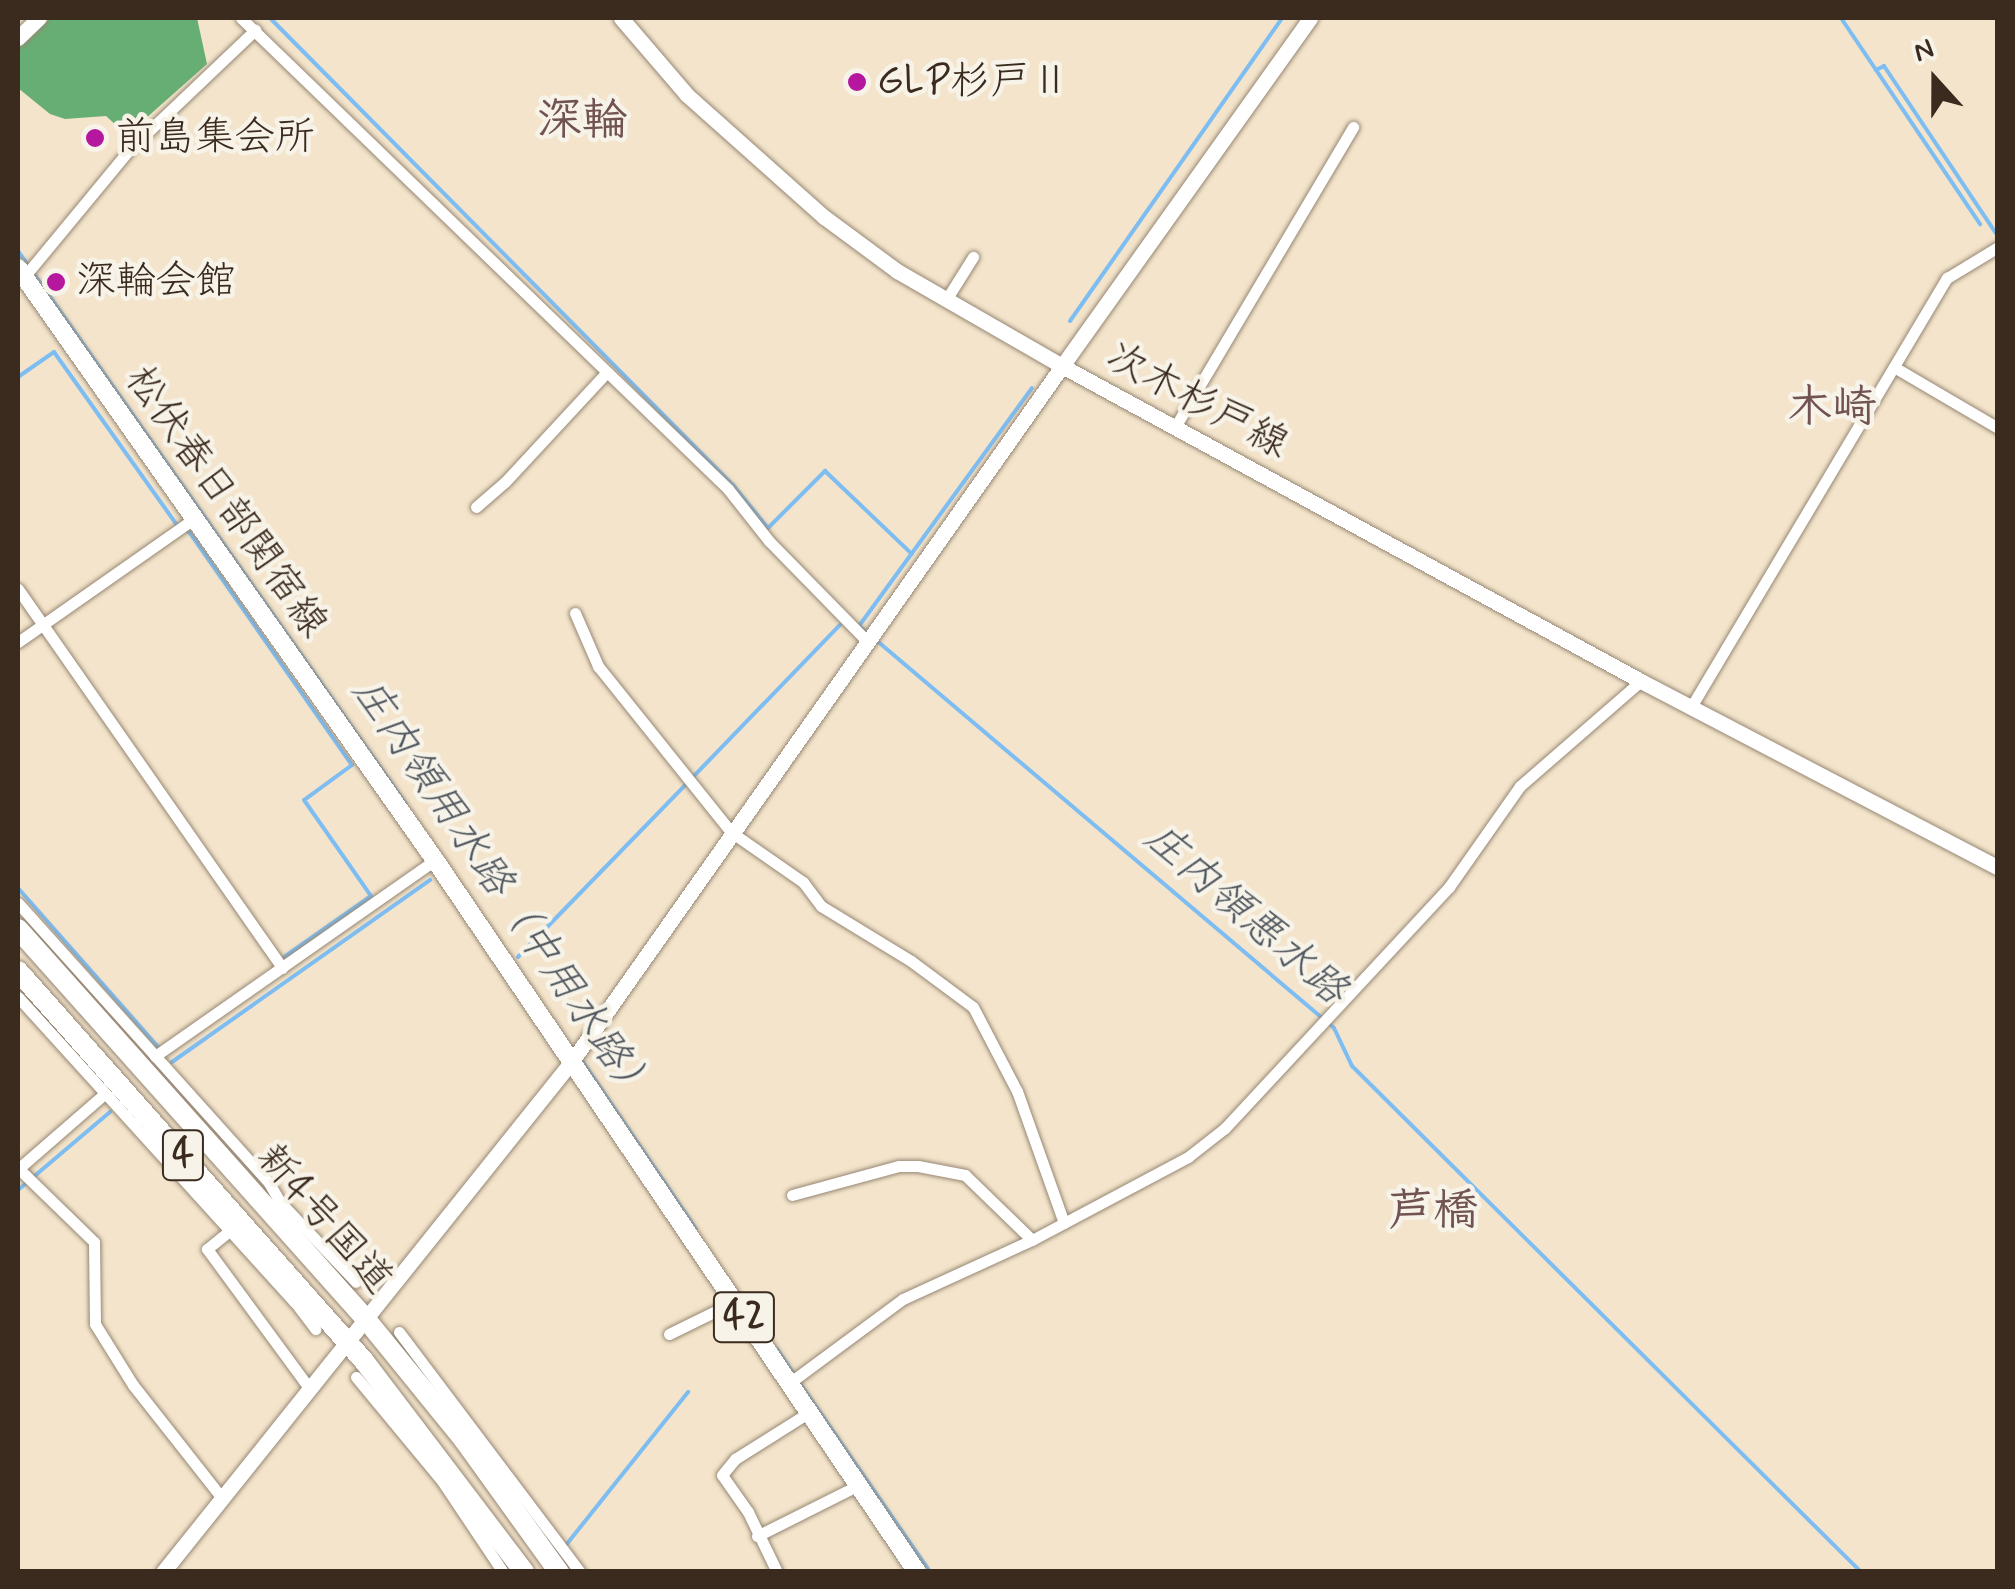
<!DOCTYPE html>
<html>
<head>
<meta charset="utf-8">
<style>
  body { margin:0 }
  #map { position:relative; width:2015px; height:1589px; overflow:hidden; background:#f3e4cb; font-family:Mynerve,"Klee One",sans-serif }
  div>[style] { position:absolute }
  .forest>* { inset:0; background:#67ae74 }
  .stream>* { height:4px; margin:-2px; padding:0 2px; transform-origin:2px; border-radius:2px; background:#7ebdf2 }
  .roads { filter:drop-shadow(0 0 2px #978774) drop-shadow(0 0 2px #978774) }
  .street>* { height:11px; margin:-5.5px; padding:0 5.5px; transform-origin:5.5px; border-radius:5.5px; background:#fff }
  .secondary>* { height:15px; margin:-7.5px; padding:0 7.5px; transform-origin:7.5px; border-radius:7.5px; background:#fff }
  .primary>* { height:18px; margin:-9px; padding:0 9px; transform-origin:9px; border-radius:9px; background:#fff }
  .highway>* { height:20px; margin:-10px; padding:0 10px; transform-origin:10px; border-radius:10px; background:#fff }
  .dots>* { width:28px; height:28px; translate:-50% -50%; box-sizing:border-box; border:5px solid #f7f3e8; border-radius:50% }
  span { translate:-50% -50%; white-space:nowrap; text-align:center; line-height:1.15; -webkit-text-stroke:9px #f7f3e8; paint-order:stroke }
  .shield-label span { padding:2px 8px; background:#f7f3e8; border:2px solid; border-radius:8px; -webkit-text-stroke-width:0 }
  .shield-label { font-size:38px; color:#3b2a1e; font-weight:700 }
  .poi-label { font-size:40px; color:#3b2a1e }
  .left { translate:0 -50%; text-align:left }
  .street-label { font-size:40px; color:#3b2a1e }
  .water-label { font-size:42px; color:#4f565e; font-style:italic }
  .quarter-label { font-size:45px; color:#715353; font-weight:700 }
  .frame { position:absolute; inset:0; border:20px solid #3b2a1e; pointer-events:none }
  .north { position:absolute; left:1885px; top:30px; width:100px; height:100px; -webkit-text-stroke:8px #f7f3e8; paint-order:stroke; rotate:339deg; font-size:28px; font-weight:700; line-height:40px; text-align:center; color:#3b2a1e }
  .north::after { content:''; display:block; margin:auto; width:35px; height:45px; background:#3b2a1e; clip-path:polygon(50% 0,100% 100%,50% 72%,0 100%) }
</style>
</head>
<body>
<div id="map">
  <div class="forest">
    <i style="clip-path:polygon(50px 18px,197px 18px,207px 64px,127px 135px,106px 116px,65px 119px,50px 114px,18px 88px,18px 48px)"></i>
  </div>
  <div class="stream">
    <i style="left:270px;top:18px;width:658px;rotate:45.25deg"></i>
    <i style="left:733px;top:485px;width:55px;rotate:50.9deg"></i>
    <i style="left:768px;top:528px;width:81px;rotate:-45deg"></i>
    <i style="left:825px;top:471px;width:120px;rotate:43.7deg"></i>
    <i style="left:1841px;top:18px;width:249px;rotate:56deg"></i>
    <i style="left:1876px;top:70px;width:9px;rotate:-27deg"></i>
    <i style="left:1884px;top:66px;width:205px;rotate:56.2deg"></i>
    <i style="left:18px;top:251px;width:676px;rotate:54.95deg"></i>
    <i style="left:1070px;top:321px;width:370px;rotate:-55deg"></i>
    <i style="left:18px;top:377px;width:44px;rotate:-34.8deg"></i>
    <i style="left:54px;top:352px;width:212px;rotate:54.6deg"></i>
    <i style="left:177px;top:525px;width:15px;rotate:32deg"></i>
    <i style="left:190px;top:533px;width:283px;rotate:55.1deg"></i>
    <i style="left:352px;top:765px;width:59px;rotate:143.9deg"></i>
    <i style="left:304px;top:800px;width:117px;rotate:55.1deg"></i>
    <i style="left:371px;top:896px;width:106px;rotate:145deg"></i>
    <i style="left:868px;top:634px;width:12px;rotate:-138deg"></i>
    <i style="left:859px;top:626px;width:294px;rotate:-54deg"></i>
    <i style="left:876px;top:640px;width:600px;rotate:40.27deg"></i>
    <i style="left:1334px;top:1028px;width:42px;rotate:64.7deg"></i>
    <i style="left:1352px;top:1066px;width:718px;rotate:44.83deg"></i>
    <i style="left:692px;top:778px;width:213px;rotate:-46deg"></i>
    <i style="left:18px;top:888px;width:212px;rotate:48.6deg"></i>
    <i style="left:518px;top:957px;width:244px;rotate:-45.8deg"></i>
    <i style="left:581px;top:1059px;width:205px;rotate:55.9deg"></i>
    <i style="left:172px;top:1062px;width:316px;rotate:-35.2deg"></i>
    <i style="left:18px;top:1190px;width:121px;rotate:-40.3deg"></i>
    <i style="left:777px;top:1349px;width:30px;rotate:56deg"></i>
    <i style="left:799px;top:1382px;width:231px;rotate:55.4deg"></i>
    <i style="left:566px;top:1545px;width:196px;rotate:-51.4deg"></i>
  </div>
  <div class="roads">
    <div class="street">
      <i style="left:241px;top:18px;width:678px;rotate:44.04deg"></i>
      <i style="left:728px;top:489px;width:66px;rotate:51.7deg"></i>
      <i style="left:769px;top:541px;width:139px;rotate:45.6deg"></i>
      <i style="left:24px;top:277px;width:166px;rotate:-50.4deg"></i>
      <i style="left:130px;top:149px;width:173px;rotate:-43.6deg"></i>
      <i style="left:946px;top:300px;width:51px;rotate:-57.9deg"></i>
      <i style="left:1894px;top:367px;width:121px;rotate:30.4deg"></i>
      <i style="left:1175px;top:427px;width:349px;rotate:-59.3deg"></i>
      <i style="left:476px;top:507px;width:38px;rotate:-41deg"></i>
      <i style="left:505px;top:482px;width:150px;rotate:-47.2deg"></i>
      <i style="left:18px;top:589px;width:462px;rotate:55.1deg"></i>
      <i style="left:575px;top:613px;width:58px;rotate:66.5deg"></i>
      <i style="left:598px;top:666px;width:213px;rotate:51.3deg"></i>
      <i style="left:731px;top:832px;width:88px;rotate:34.8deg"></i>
      <i style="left:803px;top:882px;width:30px;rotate:53deg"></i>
      <i style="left:821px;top:906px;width:105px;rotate:31.4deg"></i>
      <i style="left:911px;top:961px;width:77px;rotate:36.6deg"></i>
      <i style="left:973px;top:1007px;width:95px;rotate:62.4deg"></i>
      <i style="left:1017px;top:1091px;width:140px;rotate:70.4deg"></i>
      <i style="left:18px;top:642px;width:216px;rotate:-35deg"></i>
      <i style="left:1691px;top:707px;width:500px;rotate:-59.2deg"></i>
      <i style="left:1947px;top:278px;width:60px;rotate:-31.3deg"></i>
      <i style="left:18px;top:903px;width:376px;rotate:48.1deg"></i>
      <i style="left:269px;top:1183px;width:22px;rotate:60deg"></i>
      <i style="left:280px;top:1202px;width:110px;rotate:46.5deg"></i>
      <i style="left:18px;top:997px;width:412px;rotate:47.8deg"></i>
      <i style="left:295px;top:1302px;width:34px;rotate:53deg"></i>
      <i style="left:155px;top:1056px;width:342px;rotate:-35deg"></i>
      <i style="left:18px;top:1168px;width:106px;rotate:44.2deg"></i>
      <i style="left:94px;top:1242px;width:82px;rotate:89.3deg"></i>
      <i style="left:95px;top:1324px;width:72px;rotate:58.1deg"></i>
      <i style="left:133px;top:1385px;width:144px;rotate:51.8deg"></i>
      <i style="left:18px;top:1169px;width:113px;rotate:-41deg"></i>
      <i style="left:792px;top:1195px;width:111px;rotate:-15.2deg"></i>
      <i style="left:899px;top:1166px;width:19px"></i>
      <i style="left:918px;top:1166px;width:48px;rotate:10.8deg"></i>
      <i style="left:965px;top:1175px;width:93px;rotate:44.1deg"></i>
      <i style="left:228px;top:1232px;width:27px;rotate:141deg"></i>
      <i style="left:207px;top:1249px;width:172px;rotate:53.7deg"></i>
      <i style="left:399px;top:1332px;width:301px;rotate:53deg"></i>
      <i style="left:669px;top:1334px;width:72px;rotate:-26.2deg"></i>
      <i style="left:356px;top:1377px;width:135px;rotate:50.4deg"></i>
      <i style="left:442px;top:1481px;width:110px;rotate:56.2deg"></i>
      <i style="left:788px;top:1384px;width:143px;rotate:-36.5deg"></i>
      <i style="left:903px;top:1299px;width:142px;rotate:-24.6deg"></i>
      <i style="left:1032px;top:1240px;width:177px;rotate:-28deg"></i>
      <i style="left:1188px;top:1157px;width:47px;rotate:-38.1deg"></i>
      <i style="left:1225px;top:1128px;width:329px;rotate:-47.1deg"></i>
      <i style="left:1449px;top:887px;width:123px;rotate:-54.9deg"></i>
      <i style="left:1520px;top:786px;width:160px;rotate:-41deg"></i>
      <i style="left:757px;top:1536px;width:114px;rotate:-26.6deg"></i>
      <i style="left:777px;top:1572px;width:67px;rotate:-115.8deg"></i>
      <i style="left:748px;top:1512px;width:45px;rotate:-125.1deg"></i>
      <i style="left:722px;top:1475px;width:21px;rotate:-51deg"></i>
      <i style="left:735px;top:1459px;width:86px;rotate:-32.2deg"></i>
    </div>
    <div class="secondary">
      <i style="left:621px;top:18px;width:101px;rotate:49.4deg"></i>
      <i style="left:687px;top:95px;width:183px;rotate:41.7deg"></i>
      <i style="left:824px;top:217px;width:91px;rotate:36.5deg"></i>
      <i style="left:897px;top:271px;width:190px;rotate:29.9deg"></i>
      <i style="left:1062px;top:366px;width:427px;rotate:-54.5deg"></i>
      <i style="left:18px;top:38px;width:29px;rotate:-44deg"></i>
      <i style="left:163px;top:1572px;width:655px;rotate:-51.33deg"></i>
      <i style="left:572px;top:1061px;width:850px;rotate:-54.81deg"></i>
      <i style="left:1062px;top:366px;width:659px;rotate:28.55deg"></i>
      <i style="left:1641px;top:681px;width:403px;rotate:27.6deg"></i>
    </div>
    <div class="primary">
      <i style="left:18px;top:268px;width:724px;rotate:54.84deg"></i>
      <i style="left:435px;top:860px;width:860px;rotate:55.9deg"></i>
    </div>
    <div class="highway">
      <i style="left:18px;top:929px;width:521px;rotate:48.27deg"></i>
      <i style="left:365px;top:1318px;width:157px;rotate:50.9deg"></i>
      <i style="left:464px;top:1440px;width:163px;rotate:54.3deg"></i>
      <i style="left:18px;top:971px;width:521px;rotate:48.42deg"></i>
      <i style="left:364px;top:1361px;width:265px;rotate:52.8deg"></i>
    </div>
  </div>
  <div class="dots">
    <i style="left:857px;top:82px;background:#b5179e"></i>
    <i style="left:95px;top:138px;background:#b5179e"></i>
    <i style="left:56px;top:282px;background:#b5179e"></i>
  </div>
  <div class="shield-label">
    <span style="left:183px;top:1155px">4</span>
    <span style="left:744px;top:1317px">42</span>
  </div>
  <div class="poi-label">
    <span class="left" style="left:877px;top:82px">GLP杉戸Ⅱ</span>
    <span class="left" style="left:115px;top:138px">前島集会所</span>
    <span class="left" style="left:76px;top:282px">深輪会館</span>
  </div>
  <div class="street-label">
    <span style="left:1197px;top:401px;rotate:28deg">次木杉戸線</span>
    <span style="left:226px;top:502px;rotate:55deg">松伏春日部関宿線</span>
    <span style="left:324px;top:1219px;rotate:49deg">新4号国道</span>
  </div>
  <div class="water-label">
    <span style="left:502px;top:892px;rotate:56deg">庄内領用水路（中用水路）</span>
    <span style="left:1245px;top:915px;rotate:41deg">庄内領悪水路</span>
  </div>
  <div class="quarter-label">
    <span style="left:582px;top:122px">深輪</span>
    <span style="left:1832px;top:409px">木崎</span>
    <span style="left:1433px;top:1212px">芦橋</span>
  </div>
  <div class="frame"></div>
  <div class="north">N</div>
</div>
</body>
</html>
